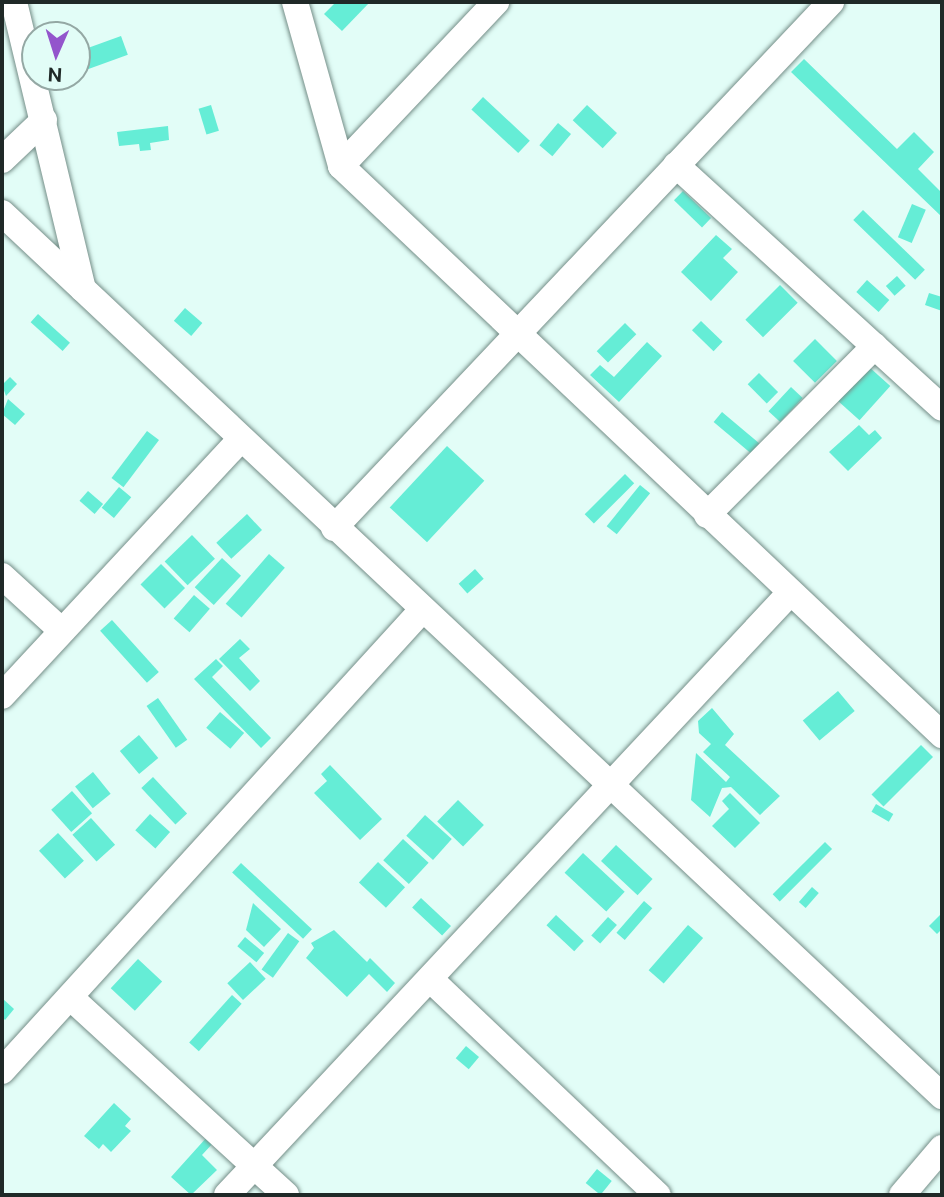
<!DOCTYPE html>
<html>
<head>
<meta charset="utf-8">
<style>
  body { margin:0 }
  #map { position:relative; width:944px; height:1197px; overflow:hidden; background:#e2fdf7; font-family:"Public Sans",sans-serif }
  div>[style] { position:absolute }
  .building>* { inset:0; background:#65edd6; transform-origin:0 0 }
  .roads { filter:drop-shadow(0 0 2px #758e88) drop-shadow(0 0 2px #758e88) }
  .minor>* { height:26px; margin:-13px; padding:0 13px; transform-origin:13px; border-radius:13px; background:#fff }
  span { translate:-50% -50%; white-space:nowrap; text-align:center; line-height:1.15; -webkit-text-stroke:6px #e2fdf7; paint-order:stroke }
  .frame { position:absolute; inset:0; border:4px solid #1f2927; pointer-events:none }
  .north { position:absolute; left:21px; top:21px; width:70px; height:70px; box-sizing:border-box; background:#e2fdf7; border:2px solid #94a8a4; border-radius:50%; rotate:183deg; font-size:19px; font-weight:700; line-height:28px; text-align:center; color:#1f2927 }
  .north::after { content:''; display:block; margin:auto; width:24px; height:32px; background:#9355cc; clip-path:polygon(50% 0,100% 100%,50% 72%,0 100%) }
</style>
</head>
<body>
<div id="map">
  <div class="building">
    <i style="clip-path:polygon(336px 2px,370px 2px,342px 31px,324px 14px)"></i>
    <i style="left:121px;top:36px;width:20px;height:47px;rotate:70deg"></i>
    <i style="clip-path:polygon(804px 59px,897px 149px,914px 132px,934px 152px,918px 169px,942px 193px,942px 217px,791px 72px)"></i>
    <i style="left:483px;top:97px;width:64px;height:17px;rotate:43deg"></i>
    <i style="left:211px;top:105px;width:27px;height:13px;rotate:73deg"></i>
    <i style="left:587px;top:105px;width:41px;height:21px;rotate:43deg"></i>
    <i style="left:558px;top:123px;width:17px;height:29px;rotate:40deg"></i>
    <i style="clip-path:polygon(168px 126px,169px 140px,150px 143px,151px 150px,140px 151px,139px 144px,119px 146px,117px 132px)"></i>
    <i style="left:683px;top:191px;width:39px;height:13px;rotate:44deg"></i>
    <i style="left:912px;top:204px;width:15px;height:36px;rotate:23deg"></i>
    <i style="left:863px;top:210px;width:86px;height:14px;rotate:44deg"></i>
    <i style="clip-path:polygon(716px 235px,732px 249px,723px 258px,738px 272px,711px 301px,681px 272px)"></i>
    <i style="left:897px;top:276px;width:13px;height:15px;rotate:48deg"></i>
    <i style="left:867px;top:280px;width:30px;height:16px;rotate:42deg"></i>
    <i style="left:780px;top:285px;width:25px;height:49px;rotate:45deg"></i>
    <i style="clip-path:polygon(929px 293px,942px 297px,942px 311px,925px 305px)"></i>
    <i style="left:185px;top:308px;width:23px;height:17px;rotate:41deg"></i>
    <i style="left:38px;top:314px;width:43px;height:11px;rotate:42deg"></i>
    <i style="left:701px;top:321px;width:30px;height:13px;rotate:44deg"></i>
    <i style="left:625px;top:323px;width:16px;height:40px;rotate:45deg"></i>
    <i style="left:815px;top:339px;width:31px;height:31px;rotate:45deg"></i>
    <i style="clip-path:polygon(647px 342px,662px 356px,619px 402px,590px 375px,600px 365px,614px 377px)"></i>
    <i style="left:868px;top:366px;width:30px;height:46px;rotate:42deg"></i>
    <i style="left:759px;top:373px;width:27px;height:16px;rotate:45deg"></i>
    <i style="clip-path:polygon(10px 377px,17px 384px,6px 396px,2px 385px)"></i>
    <i style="left:791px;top:387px;width:16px;height:33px;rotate:43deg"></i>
    <i style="clip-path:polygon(8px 399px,25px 414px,15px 425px,2px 414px)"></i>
    <i style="left:722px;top:412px;width:52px;height:13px;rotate:40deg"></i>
    <i style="clip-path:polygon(859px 425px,869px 435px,875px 430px,882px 438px,848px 471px,829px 452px)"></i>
    <i style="left:147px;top:431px;width:15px;height:59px;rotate:37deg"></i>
    <i style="left:447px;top:446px;width:51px;height:84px;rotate:43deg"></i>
    <i style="left:625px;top:474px;width:13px;height:57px;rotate:45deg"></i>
    <i style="left:640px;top:485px;width:13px;height:53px;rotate:39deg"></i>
    <i style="left:119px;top:487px;width:16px;height:27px;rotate:40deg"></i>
    <i style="left:88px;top:491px;width:20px;height:13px;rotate:41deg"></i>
    <i style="left:247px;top:514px;width:22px;height:42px;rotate:47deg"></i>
    <i style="left:192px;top:535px;width:33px;height:38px;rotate:46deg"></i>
    <i style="left:269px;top:554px;width:21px;height:66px;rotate:41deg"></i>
    <i style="left:222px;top:558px;width:26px;height:40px;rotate:43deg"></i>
    <i style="left:161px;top:564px;width:34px;height:29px;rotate:45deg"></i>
    <i style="left:475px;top:569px;width:13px;height:22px;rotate:48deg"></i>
    <i style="left:194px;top:595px;width:21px;height:31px;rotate:41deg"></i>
    <i style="left:112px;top:620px;width:70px;height:16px;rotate:48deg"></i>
    <i style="clip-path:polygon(240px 639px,250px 649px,239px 658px,260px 681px,250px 691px,219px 659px)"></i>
    <i style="clip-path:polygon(216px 659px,223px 666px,212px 677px,271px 738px,261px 748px,194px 679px)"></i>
    <i style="left:838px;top:691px;width:26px;height:46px;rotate:50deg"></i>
    <i style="left:158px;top:698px;width:51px;height:14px;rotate:55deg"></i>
    <i style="clip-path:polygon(712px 708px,734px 734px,725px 745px,780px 796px,760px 815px,731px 787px,722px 788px,710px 817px,691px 800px,696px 753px,726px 782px,730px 777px,703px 752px,711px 744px,699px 733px,698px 721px)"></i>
    <i style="left:220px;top:712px;width:32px;height:21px;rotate:41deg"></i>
    <i style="left:139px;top:735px;width:30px;height:25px;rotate:50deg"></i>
    <i style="left:921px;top:745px;width:17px;height:70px;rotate:45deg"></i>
    <i style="clip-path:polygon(330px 765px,382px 819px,360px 840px,314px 793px,327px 781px,321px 774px)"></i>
    <i style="left:93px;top:772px;width:28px;height:23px;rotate:51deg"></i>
    <i style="left:153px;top:777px;width:50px;height:16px;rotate:47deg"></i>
    <i style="left:72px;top:791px;width:30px;height:28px;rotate:48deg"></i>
    <i style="clip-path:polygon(730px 793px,760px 823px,735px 848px,712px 826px,729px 809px,722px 801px)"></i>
    <i style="left:458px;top:800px;width:36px;height:30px;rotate:44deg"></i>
    <i style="left:876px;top:804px;width:20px;height:9px;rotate:30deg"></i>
    <i style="left:150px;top:814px;width:27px;height:22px;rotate:42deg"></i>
    <i style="left:425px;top:815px;width:36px;height:28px;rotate:42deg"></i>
    <i style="left:91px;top:818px;width:36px;height:25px;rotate:48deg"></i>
    <i style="left:58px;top:833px;width:38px;height:26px;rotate:47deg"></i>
    <i style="left:403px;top:839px;width:35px;height:29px;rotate:43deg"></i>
    <i style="left:825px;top:842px;width:10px;height:74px;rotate:45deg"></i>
    <i style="left:616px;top:845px;width:50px;height:22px;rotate:43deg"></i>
    <i style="left:583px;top:853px;width:57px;height:27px;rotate:43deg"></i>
    <i style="left:378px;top:862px;width:37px;height:28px;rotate:43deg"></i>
    <i style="left:241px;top:863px;width:97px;height:13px;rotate:43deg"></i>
    <i style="left:812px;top:887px;width:9px;height:20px;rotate:41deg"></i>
    <i style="left:421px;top:898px;width:41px;height:13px;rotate:43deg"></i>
    <i style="left:644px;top:901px;width:11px;height:42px;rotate:41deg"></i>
    <i style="clip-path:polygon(253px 903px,281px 929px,264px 947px,246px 930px)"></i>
    <i style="clip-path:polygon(942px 913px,942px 929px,937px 934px,929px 926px)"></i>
    <i style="left:556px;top:915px;width:38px;height:14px;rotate:43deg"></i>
    <i style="left:608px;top:917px;width:12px;height:25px;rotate:42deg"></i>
    <i style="left:688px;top:925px;width:20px;height:60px;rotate:41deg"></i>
    <i style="clip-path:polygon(334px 930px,367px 962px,370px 958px,395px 983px,387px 992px,369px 974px,347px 997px,306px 958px,314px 948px,311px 943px)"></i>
    <i style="left:288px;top:933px;width:14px;height:45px;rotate:36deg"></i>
    <i style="left:245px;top:937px;width:25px;height:12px;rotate:40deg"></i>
    <i style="left:138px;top:959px;width:33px;height:40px;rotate:43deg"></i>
    <i style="left:250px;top:962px;width:23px;height:31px;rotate:47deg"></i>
    <i style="left:232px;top:995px;width:13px;height:64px;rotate:42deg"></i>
    <i style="clip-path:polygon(2px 998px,14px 1009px,5px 1020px,2px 1017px)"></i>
    <i style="left:466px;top:1046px;width:17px;height:16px;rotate:40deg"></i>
    <i style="clip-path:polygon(114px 1103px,131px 1119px,125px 1126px,131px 1131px,111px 1152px,103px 1144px,99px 1149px,84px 1136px)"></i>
    <i style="clip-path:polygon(207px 1137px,214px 1142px,202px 1155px,217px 1170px,191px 1195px,171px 1177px)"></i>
    <i style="left:597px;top:1169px;width:19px;height:18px;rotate:39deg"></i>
  </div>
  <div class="roads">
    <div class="minor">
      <i style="left:14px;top:2px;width:295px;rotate:76.5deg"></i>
      <i style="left:295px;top:2px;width:170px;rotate:74.3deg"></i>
      <i style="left:341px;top:166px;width:828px;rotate:43.43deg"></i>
      <i style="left:2px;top:160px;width:58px;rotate:-43.6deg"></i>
      <i style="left:676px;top:165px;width:360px;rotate:42.4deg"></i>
      <i style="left:341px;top:166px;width:226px;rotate:-46.6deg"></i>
      <i style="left:2px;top:213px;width:1290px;rotate:43.21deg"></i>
      <i style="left:707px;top:515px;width:238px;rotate:-45.2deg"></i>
      <i style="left:334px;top:528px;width:724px;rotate:-46.62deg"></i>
      <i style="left:2px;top:576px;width:81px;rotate:42.5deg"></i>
      <i style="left:2px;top:696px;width:350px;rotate:-47.1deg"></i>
      <i style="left:430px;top:979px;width:314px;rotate:43.5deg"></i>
      <i style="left:70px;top:997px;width:293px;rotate:42.5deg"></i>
      <i style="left:2px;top:1071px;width:624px;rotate:-47.66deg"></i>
      <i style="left:227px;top:1195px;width:824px;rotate:-46.92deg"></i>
      <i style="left:902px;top:1195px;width:62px;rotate:-49.6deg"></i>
    </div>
  </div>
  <div class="frame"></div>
  <div class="north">N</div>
</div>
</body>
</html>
